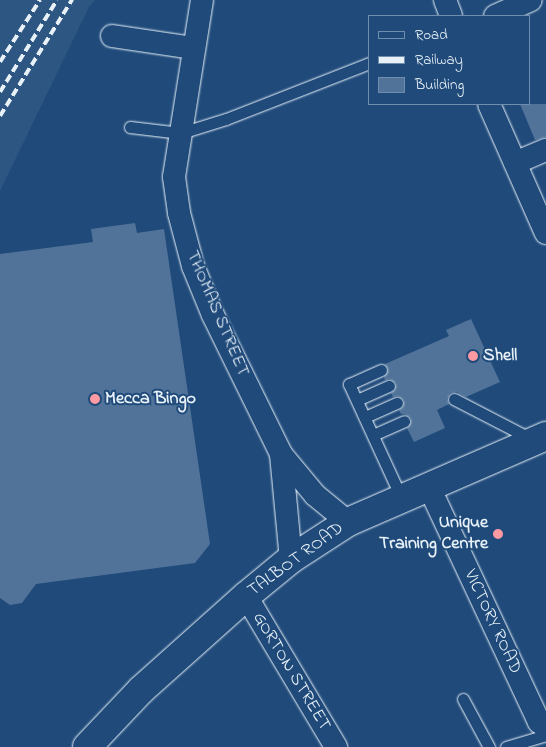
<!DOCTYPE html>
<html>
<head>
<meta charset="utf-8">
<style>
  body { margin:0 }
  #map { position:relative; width:546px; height:747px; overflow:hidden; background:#1f4a7a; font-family:"Indie Flower",sans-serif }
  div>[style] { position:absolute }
  .built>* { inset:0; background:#2e5683 }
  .building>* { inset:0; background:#517399 }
  .roads { filter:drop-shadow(0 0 1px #e8f1f8) drop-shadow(0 0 1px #e8f1f8) }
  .lane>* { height:11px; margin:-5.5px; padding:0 5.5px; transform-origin:5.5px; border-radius:5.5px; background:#1f4a7a }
  .street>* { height:22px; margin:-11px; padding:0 11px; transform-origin:11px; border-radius:11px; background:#1f4a7a }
  .primary>* { height:28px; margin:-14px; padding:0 14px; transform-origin:14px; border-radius:14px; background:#1f4a7a }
  .rail>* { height:4px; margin-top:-2px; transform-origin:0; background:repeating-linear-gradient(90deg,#e8f1f8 0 8px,transparent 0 12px) }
  .dots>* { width:14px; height:14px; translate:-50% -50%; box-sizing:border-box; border:2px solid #1f4a7a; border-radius:50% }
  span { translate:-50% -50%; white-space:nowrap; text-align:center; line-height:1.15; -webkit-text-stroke:4px #1f4a7a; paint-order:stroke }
  .street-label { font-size:18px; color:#e8f1f8 }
  .poi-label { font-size:18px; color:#e8f1f8; font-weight:700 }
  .left { translate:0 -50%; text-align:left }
  .right { translate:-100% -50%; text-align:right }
  .legend { position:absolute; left:368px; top:15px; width:162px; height:90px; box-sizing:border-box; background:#1f4a7a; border:1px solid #6f8dac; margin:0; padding:6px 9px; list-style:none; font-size:15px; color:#e8f1f8 }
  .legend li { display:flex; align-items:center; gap:10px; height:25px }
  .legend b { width:25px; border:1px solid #6f8dac }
</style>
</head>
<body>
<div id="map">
  <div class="built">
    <i style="clip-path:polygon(0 0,95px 0,89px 7px,0 191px)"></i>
  </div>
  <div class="building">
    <i style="clip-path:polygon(520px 104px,546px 104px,546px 137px,535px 140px)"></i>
    <i style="clip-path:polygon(135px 223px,137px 233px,164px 229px,210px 544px,195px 563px,36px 584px,22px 603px,10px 605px,0 598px,0 254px,93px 242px,91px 229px)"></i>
    <i style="clip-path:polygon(471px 319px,500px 382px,466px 397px,457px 392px,450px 393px,447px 399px,449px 404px,437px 410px,445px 428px,414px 442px,407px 428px,411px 422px,411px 418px,405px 414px,401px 414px,399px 410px,403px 407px,404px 400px,398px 396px,393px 397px,391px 393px,395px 390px,396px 383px,390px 379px,385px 380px,384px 377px,388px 370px,385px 364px,449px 336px,446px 330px)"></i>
  </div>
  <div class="roads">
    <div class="lane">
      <i style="left:130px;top:127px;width:51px;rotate:6.7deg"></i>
      <i style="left:181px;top:133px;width:47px;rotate:-17.3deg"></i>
      <i style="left:226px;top:119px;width:155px;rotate:-21.3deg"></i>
      <i style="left:381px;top:370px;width:35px;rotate:156deg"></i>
      <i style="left:349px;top:384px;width:127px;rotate:65.3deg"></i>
      <i style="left:454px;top:399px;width:89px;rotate:27.4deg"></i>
      <i style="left:357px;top:400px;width:35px;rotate:-24deg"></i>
      <i style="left:365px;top:417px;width:35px;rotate:-24deg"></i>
      <i style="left:373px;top:435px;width:34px;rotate:-24deg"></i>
      <i style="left:463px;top:699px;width:55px;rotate:61.6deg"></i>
      <i style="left:506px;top:747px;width:42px;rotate:-16.7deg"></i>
    </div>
    <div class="street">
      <i style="left:202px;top:0;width:179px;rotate:99deg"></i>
      <i style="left:174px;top:177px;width:36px;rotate:82deg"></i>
      <i style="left:179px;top:213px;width:55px;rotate:75.2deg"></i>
      <i style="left:193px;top:266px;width:53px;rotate:67.8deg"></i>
      <i style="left:213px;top:315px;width:155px;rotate:63.9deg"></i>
      <i style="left:281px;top:454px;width:53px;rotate:50.3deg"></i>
      <i style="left:315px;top:495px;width:43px;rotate:39.3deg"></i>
      <i style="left:445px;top:0;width:17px;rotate:69deg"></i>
      <i style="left:495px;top:16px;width:39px;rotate:-24deg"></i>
      <i style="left:112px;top:36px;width:82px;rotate:8.4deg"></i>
      <i style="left:489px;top:104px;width:141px;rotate:66.2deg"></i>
      <i style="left:515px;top:163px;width:34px;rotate:-23deg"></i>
      <i style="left:281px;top:454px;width:105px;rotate:84.6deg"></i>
      <i style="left:429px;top:487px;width:259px;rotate:64.9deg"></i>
      <i style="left:539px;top:722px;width:9px;rotate:36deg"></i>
      <i style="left:246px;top:596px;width:176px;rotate:59.2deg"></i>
    </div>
    <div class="primary">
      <i style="left:87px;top:747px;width:79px;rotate:-46.5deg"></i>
      <i style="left:141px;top:690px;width:141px;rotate:-41.8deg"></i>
      <i style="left:246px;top:596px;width:58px;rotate:-39.4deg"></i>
      <i style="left:291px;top:559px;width:68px;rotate:-33deg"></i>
      <i style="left:348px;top:522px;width:216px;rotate:-23.5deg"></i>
    </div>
  </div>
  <div class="rail">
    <i style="left:0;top:62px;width:74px;rotate:-57.2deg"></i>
    <i style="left:0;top:92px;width:108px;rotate:-58.2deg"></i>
    <i style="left:0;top:116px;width:137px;rotate:-58.2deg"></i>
  </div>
  <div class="dots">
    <i style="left:473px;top:356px;background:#ff9aa2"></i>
    <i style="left:95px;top:399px;background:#ff9aa2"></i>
    <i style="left:498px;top:534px;background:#ff9aa2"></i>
  </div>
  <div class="street-label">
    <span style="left:217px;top:314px;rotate:67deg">THOMAS STREET</span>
    <span style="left:296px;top:560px;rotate:-36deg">TALBOT ROAD</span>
    <span style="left:492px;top:622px;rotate:65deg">VICTORY ROAD</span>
    <span style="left:291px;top:672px;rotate:59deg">GORTON STREET</span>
  </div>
  <div class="poi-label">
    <span class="left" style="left:483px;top:356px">Shell</span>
    <span class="left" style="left:105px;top:399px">Mecca Bingo</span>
    <span class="right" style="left:488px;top:534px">Unique<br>Training Centre</span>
  </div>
  <ul class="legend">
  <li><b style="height:6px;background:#1f4a7a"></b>Road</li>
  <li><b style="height:6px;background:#e8f1f8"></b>Railway</li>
  <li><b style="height:14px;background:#517399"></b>Building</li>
  </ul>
</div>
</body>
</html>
